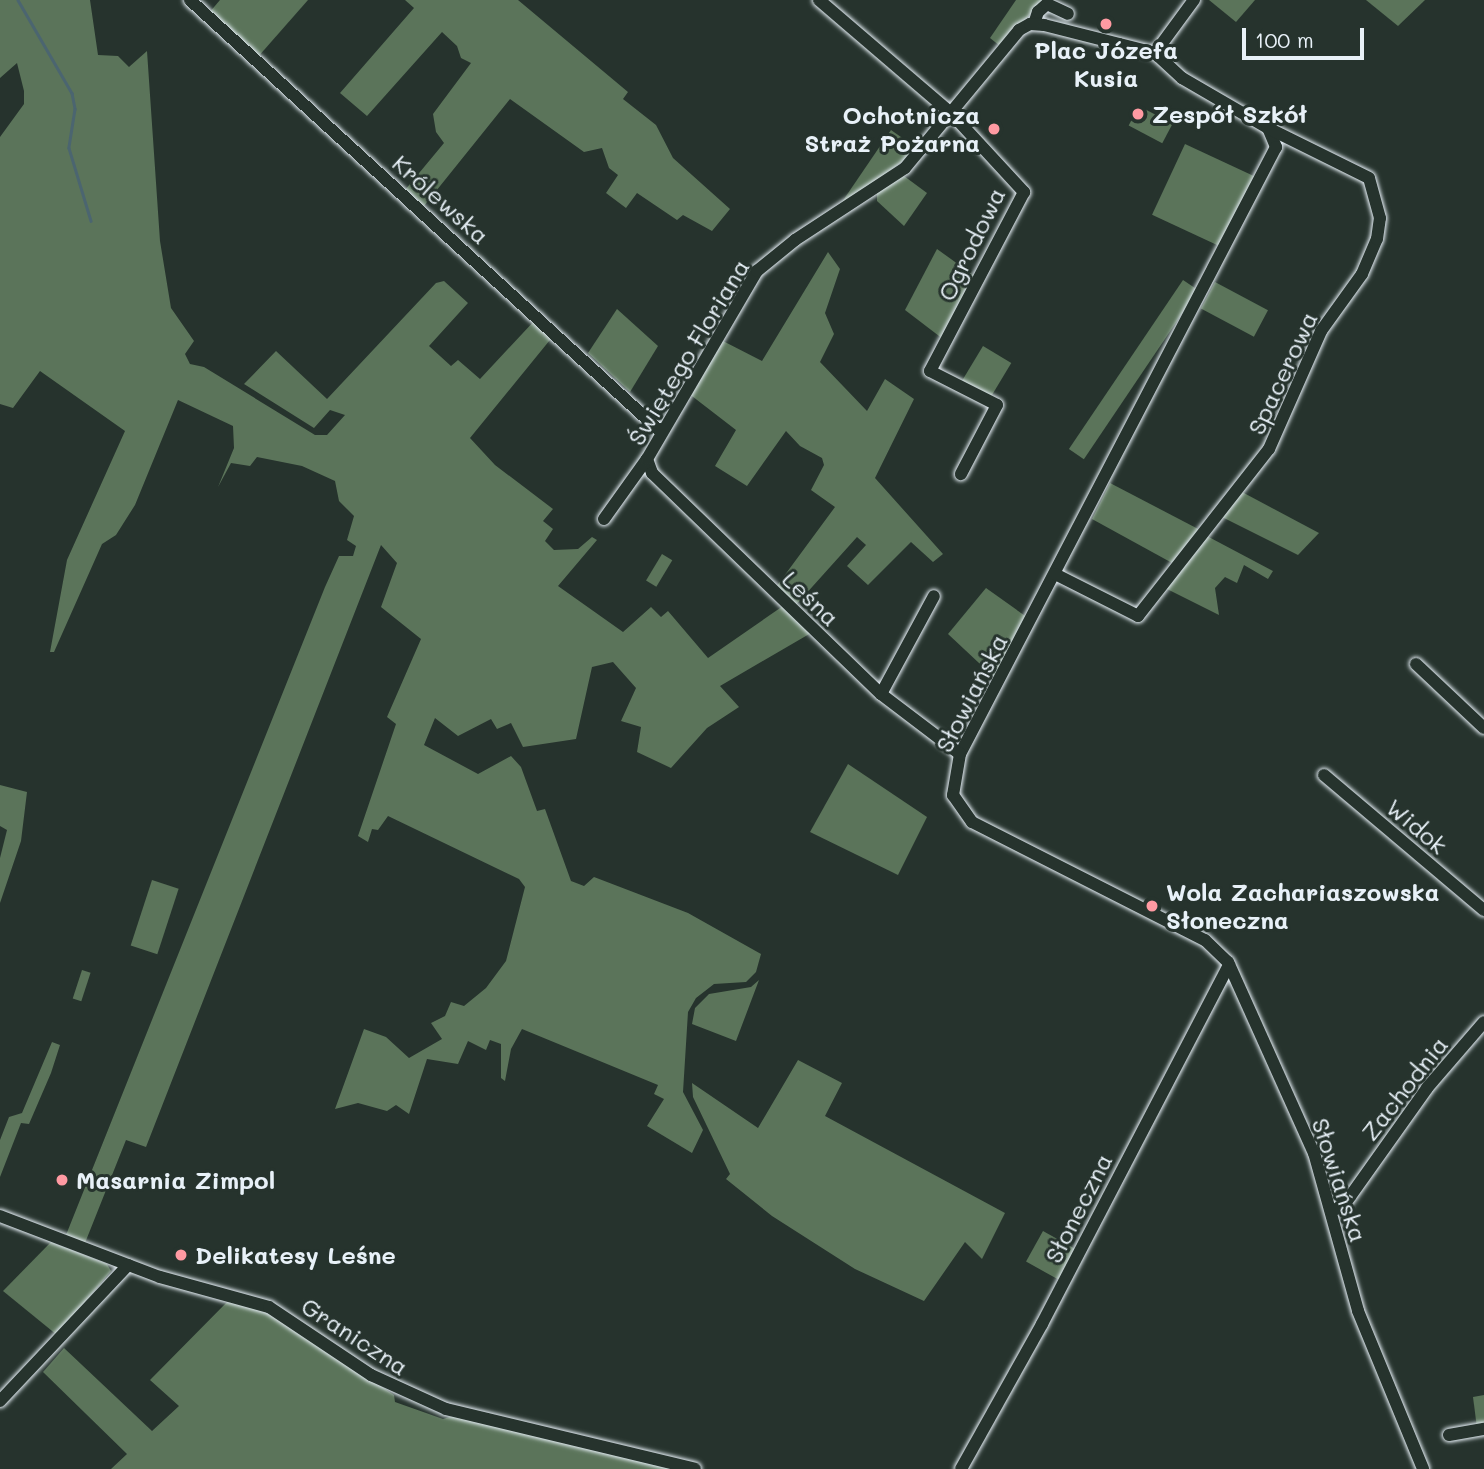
<!DOCTYPE html>
<html>
<head>
<meta charset="utf-8">
<style>
  body { margin:0 }
  #map { position:relative; width:1484px; height:1469px; overflow:hidden; background:#26332d; font-family:Mali,sans-serif }
  div>[style] { position:absolute }
  .green>* { inset:0; background:#5b745a; transform-origin:0 0 }
  .stream>* { height:2.5px; margin:-1.25px; padding:0 1.25px; transform-origin:1.25px; border-radius:1.25px; background:#4b6570 }
  .roads { filter:drop-shadow(0 0 2px #e8f1f8) drop-shadow(0 0 2px #e8f1f8) }
  .minor>* { height:12px; margin:-6px; padding:0 6px; transform-origin:6px; border-radius:6px; background:#26332d }
  .dots>* { width:19px; height:19px; translate:-50% -50%; box-sizing:border-box; border:4px solid #26332d; border-radius:50% }
  span { translate:-50% -50%; white-space:nowrap; text-align:center; line-height:1.15; -webkit-text-stroke:6px #26332d; paint-order:stroke }
  .poi-label { font-size:24px; color:#e8f1f8; font-weight:700 }
  .left { translate:0 -50%; text-align:left }
  .right { translate:-100% -50%; text-align:right }
  .street-label { font-size:24px; color:#e8f1f8 }
  .scale { position:absolute; left:1242px; top:28px; width:122px; height:32px; box-sizing:border-box; border:4px solid #e8f1f8; border-top:0; padding-left:9px; font-size:21px; line-height:24px; white-space:nowrap; color:#e8f1f8; -webkit-text-stroke:5px #26332d; paint-order:stroke }
</style>
</head>
<body>
<div id="map">
  <div class="green">
    <i style="clip-path:polygon(0 0,90px 0,98px 55px,118px 56px,129px 67px,147px 51px,160px 241px,171px 308px,194px 341px,185px 354px,190px 364px,204px 367px,315px 435px,327px 435px,345px 415px,330px 410px,314px 428px,244px 384px,276px 351px,327px 399px,436px 283px,444px 281px,468px 303px,429px 346px,451px 366px,458px 360px,480px 379px,536px 319px,554px 335px,470px 438px,495px 465px,553px 509px,543px 521px,553px 529px,545px 541px,554px 550px,578px 549px,592px 537px,597px 540px,558px 586px,623px 632px,651px 607px,661px 617px,668px 611px,708px 658px,783px 606px,811px 633px,720px 686px,739px 707px,707px 728px,671px 768px,637px 752px,641px 727px,621px 721px,636px 688px,613px 662px,592px 667px,576px 739px,523px 747px,511px 723px,497px 729px,491px 719px,458px 736px,435px 718px,424px 745px,478px 774px,511px 756px,521px 767px,537px 811px,545px 809px,571px 881px,584px 886px,594px 877px,688px 913px,761px 954px,756px 972px,746px 982px,714px 984px,696px 998px,688px 1012px,683px 1092px,703px 1130px,692px 1153px,647px 1126px,664px 1099px,654px 1094px,658px 1085px,522px 1029px,511px 1049px,505px 1081px,501px 1078px,501px 1044px,490px 1040px,486px 1050px,468px 1041px,458px 1064px,427px 1059px,409px 1114px,396px 1105px,387px 1111px,358px 1103px,335px 1109px,364px 1029px,386px 1037px,409px 1058px,442px 1039px,431px 1023px,445px 1016px,451px 1002px,464px 1006px,486px 988px,506px 961px,525px 887px,519px 879px,388px 816px,378px 830px,372px 829px,368px 842px,358px 836px,396px 724px,387px 717px,421px 639px,381px 607px,397px 563px,381px 545px,146px 1147px,126px 1140px,85px 1243px,66px 1235px,325px 587px,339px 556px,353px 556px,356px 546px,347px 540px,354px 516px,339px 501px,335px 481px,302px 466px,257px 457px,250px 466px,231px 463px,218px 487px,234px 448px,233px 426px,178px 400px,135px 505px,116px 535px,102px 544px,54px 652px,50px 652px,67px 560px,125px 431px,40px 371px,13px 408px,0 404px,0 137px,24px 104px,24px 91px,17px 63px,0 78px)"></i>
    <i style="clip-path:polygon(220px 0,308px 0,257px 58px,209px 13px)"></i>
    <i style="clip-path:polygon(405px 0,518px 0,628px 92px,623px 99px,656px 125px,673px 158px,730px 209px,712px 231px,683px 215px,677px 220px,637px 193px,626px 208px,606px 193px,618px 175px,609px 168px,602px 148px,584px 152px,510px 99px,424px 206px,405px 190px,444px 143px,436px 132px,433px 114px,471px 63px,461px 58px,457px 46px,442px 32px,367px 116px,340px 93px,414px 8px)"></i>
    <i style="clip-path:polygon(1016px 0,1044px 0,1000px 46px,990px 38px)"></i>
    <i style="clip-path:polygon(1209px 0,1255px 0,1236px 22px)"></i>
    <i style="clip-path:polygon(1366px 0,1425px 0,1398px 26px)"></i>
    <i style="left:1139px;top:106px;width:38px;height:22px;rotate:28deg"></i>
    <i style="clip-path:polygon(891px 130px,918px 149px,846px 205px,842px 202px)"></i>
    <i style="left:1185px;top:144px;width:80px;height:78px;rotate:25deg"></i>
    <i style="clip-path:polygon(904px 176px,927px 193px,904px 226px,877px 201px,877px 193px)"></i>
    <i style="clip-path:polygon(937px 249px,976px 277px,943px 339px,905px 310px)"></i>
    <i style="clip-path:polygon(828px 252px,840px 269px,825px 313px,834px 334px,820px 362px,867px 411px,885px 379px,914px 399px,875px 478px,943px 554px,933px 562px,911px 542px,868px 585px,847px 566px,866px 545px,857px 537px,795px 606px,776px 587px,835px 507px,811px 490px,824px 465px,822px 458px,800px 446px,786px 431px,747px 486px,715px 466px,736px 430px,688px 393px,721px 340px,762px 361px)"></i>
    <i style="left:1183px;top:280px;width:18px;height:204px;rotate:34deg"></i>
    <i style="left:1215px;top:282px;width:60px;height:30px;rotate:28deg"></i>
    <i style="clip-path:polygon(617px 309px,658px 346px,630px 392px,588px 353px)"></i>
    <i style="left:983px;top:346px;width:33px;height:43px;rotate:31deg"></i>
    <i style="clip-path:polygon(1110px 483px,1202px 531px,1174px 564px,1092px 519px)"></i>
    <i style="clip-path:polygon(1242px 492px,1319px 533px,1298px 555px,1222px 517px)"></i>
    <i style="clip-path:polygon(1205px 535px,1273px 571px,1268px 579px,1244px 565px,1237px 583px,1225px 577px,1215px 588px,1219px 615px,1163px 587px)"></i>
    <i style="left:662px;top:554px;width:12px;height:31px;rotate:31deg"></i>
    <i style="clip-path:polygon(986px 588px,1028px 618px,995px 678px,948px 634px)"></i>
    <i style="clip-path:polygon(848px 764px,927px 817px,898px 875px,810px 832px)"></i>
    <i style="clip-path:polygon(0 785px,27px 792px,21px 841px,0 903px,0 858px,7px 830px,0 826px)"></i>
    <i style="left:152px;top:880px;width:28px;height:69px;rotate:18deg"></i>
    <i style="left:82px;top:970px;width:9px;height:30px;rotate:18deg"></i>
    <i style="clip-path:polygon(759px 980px,736px 1041px,692px 1024px,695px 1008px,709px 994px,751px 987px)"></i>
    <i style="clip-path:polygon(52px 1042px,60px 1045px,51px 1073px,29px 1124px,21px 1123px,0 1177px,0 1140px,9px 1117px,22px 1113px)"></i>
    <i style="clip-path:polygon(798px 1060px,842px 1083px,825px 1116px,1005px 1213px,982px 1259px,965px 1242px,924px 1301px,855px 1269px,772px 1216px,726px 1179px,730px 1174px,693px 1097px,692px 1083px,758px 1128px)"></i>
    <i style="left:1043px;top:1231px;width:39px;height:35px;rotate:29deg"></i>
    <i style="clip-path:polygon(51px 1242px,107px 1264px,111px 1271px,57px 1335px,3px 1291px)"></i>
    <i style="clip-path:polygon(229px 1300px,275px 1316px,394px 1395px,395px 1402px,443px 1419px,456px 1415px,672px 1469px,111px 1469px,127px 1454px,43px 1372px,64px 1348px,152px 1431px,179px 1406px,150px 1380px)"></i>
    <i style="clip-path:polygon(1484px 1395px,1484px 1427px,1477px 1428px,1473px 1397px)"></i>
  </div>
  <div class="stream">
    <i style="left:18px;top:0;width:108px;rotate:59.9deg"></i>
    <i style="left:72px;top:93px;width:16px;rotate:79deg"></i>
    <i style="left:75px;top:109px;width:39px;rotate:99deg"></i>
    <i style="left:69px;top:148px;width:76px;rotate:73.2deg"></i>
  </div>
  <div class="roads">
    <div class="minor">
      <i style="left:190px;top:0;width:639px;rotate:42.53deg"></i>
      <i style="left:819px;top:0;width:174px;rotate:40.6deg"></i>
      <i style="left:951px;top:113px;width:108px;rotate:47.3deg"></i>
      <i style="left:1024px;top:192px;width:202px;rotate:117.7deg"></i>
      <i style="left:930px;top:371px;width:75px;rotate:26.9deg"></i>
      <i style="left:997px;top:405px;width:78px;rotate:117.6deg"></i>
      <i style="left:1034px;top:24px;width:13px;rotate:-72deg"></i>
      <i style="left:1038px;top:12px;width:12px;rotate:-42deg"></i>
      <i style="left:1047px;top:4px;width:23px;rotate:25deg"></i>
      <i style="left:1155px;top:53px;width:37px;rotate:43deg"></i>
      <i style="left:1182px;top:78px;width:99px;rotate:30.2deg"></i>
      <i style="left:1268px;top:128px;width:21px;rotate:67deg"></i>
      <i style="left:1276px;top:147px;width:684px;rotate:117.5deg"></i>
      <i style="left:960px;top:754px;width:42px;rotate:99.7deg"></i>
      <i style="left:953px;top:795px;width:33px;rotate:55deg"></i>
      <i style="left:972px;top:822px;width:261px;rotate:26.9deg"></i>
      <i style="left:1205px;top:940px;width:32px;rotate:44deg"></i>
      <i style="left:1228px;top:962px;width:209px;rotate:65.8deg"></i>
      <i style="left:1314px;top:1153px;width:164px;rotate:74.4deg"></i>
      <i style="left:1358px;top:1311px;width:171px;rotate:67.6deg"></i>
      <i style="left:1155px;top:53px;width:66px;rotate:-53.7deg"></i>
      <i style="left:647px;top:459px;width:15px;rotate:70deg"></i>
      <i style="left:652px;top:473px;width:318px;rotate:44deg"></i>
      <i style="left:881px;top:694px;width:99px;rotate:37.2deg"></i>
      <i style="left:604px;top:519px;width:74px;rotate:-54.4deg"></i>
      <i style="left:647px;top:459px;width:218px;rotate:-59.7deg"></i>
      <i style="left:757px;top:271px;width:49px;rotate:-39.2deg"></i>
      <i style="left:795px;top:240px;width:131px;rotate:-33.2deg"></i>
      <i style="left:905px;top:168px;width:179px;rotate:-50.4deg"></i>
      <i style="left:1019px;top:30px;width:13px;rotate:-29deg"></i>
      <i style="left:1030px;top:24px;width:14px;rotate:4deg"></i>
      <i style="left:1044px;top:25px;width:114px;rotate:14.2deg"></i>
      <i style="left:1055px;top:574px;width:93px;rotate:26.8deg"></i>
      <i style="left:1138px;top:616px;width:212px;rotate:-51.9deg"></i>
      <i style="left:1269px;top:449px;width:129px;rotate:-66.2deg"></i>
      <i style="left:1321px;top:331px;width:70px;rotate:-54.3deg"></i>
      <i style="left:1362px;top:274px;width:38px;rotate:-67deg"></i>
      <i style="left:1377px;top:239px;width:21px;rotate:-82deg"></i>
      <i style="left:1380px;top:218px;width:41px;rotate:-105.4deg"></i>
      <i style="left:1369px;top:178px;width:113px;rotate:-153.7deg"></i>
      <i style="left:1416px;top:664px;width:93px;rotate:43.3deg"></i>
      <i style="left:881px;top:694px;width:111px;rotate:-61.6deg"></i>
      <i style="left:1324px;top:775px;width:209px;rotate:40.2deg"></i>
      <i style="left:1332px;top:1211px;width:13px;rotate:-27deg"></i>
      <i style="left:1344px;top:1205px;width:143px;rotate:-54.6deg"></i>
      <i style="left:1427px;top:1088px;width:87px;rotate:-49.2deg"></i>
      <i style="left:0;top:1216px;width:171px;rotate:20.9deg"></i>
      <i style="left:160px;top:1277px;width:113px;rotate:15.4deg"></i>
      <i style="left:269px;top:1307px;width:123px;rotate:33.7deg"></i>
      <i style="left:371px;top:1375px;width:82px;rotate:24.4deg"></i>
      <i style="left:446px;top:1409px;width:256px;rotate:13.5deg"></i>
      <i style="left:0;top:1401px;width:187px;rotate:-46.7deg"></i>
      <i style="left:1449px;top:1435px;width:36px;rotate:-10deg"></i>
      <i style="left:961px;top:1469px;width:166px;rotate:-60.8deg"></i>
      <i style="left:1042px;top:1324px;width:405px;rotate:-62.5deg"></i>
    </div>
  </div>
  <div class="dots">
    <i style="left:1106px;top:24px;background:#ff9aa2"></i>
    <i style="left:1138px;top:114px;background:#ff9aa2"></i>
    <i style="left:994px;top:129px;background:#ff9aa2"></i>
    <i style="left:1152px;top:906px;background:#ff9aa2"></i>
    <i style="left:62px;top:1180px;background:#ff9aa2"></i>
    <i style="left:181px;top:1255px;background:#ff9aa2"></i>
  </div>
  <div class="poi-label">
    <span style="left:1106px;top:64px">Plac Józefa<br>Kusia</span>
    <span class="left" style="left:1152px;top:114px">Zespół Szkół</span>
    <span class="right" style="left:980px;top:129px">Ochotnicza<br>Straż Pożarna</span>
    <span class="left" style="left:1166px;top:906px">Wola Zachariaszowska<br>Słoneczna</span>
    <span class="left" style="left:76px;top:1180px">Masarnia Zimpol</span>
    <span class="left" style="left:195px;top:1255px">Delikatesy Leśne</span>
  </div>
  <div class="street-label">
    <span style="left:441px;top:199px;rotate:42deg">Królewska</span>
    <span style="left:971px;top:244px;rotate:-64deg">Ogrodowa</span>
    <span style="left:688px;top:352px;rotate:-59deg">Świętego Floriana</span>
    <span style="left:1282px;top:373px;rotate:-65deg">Spacerowa</span>
    <span style="left:811px;top:598px;rotate:44deg">Leśna</span>
    <span style="left:971px;top:693px;rotate:-63deg">Słowiańska</span>
    <span style="left:1417px;top:826px;rotate:40deg">Widok</span>
    <span style="left:1404px;top:1088px;rotate:-52deg">Zachodnia</span>
    <span style="left:1340px;top:1180px;rotate:72deg">Słowiańska</span>
    <span style="left:1078px;top:1208px;rotate:-63deg">Słoneczna</span>
    <span style="left:355px;top:1336px;rotate:33deg">Graniczna</span>
  </div>
  <div class="scale">100 m</div>
</div>
</body>
</html>
